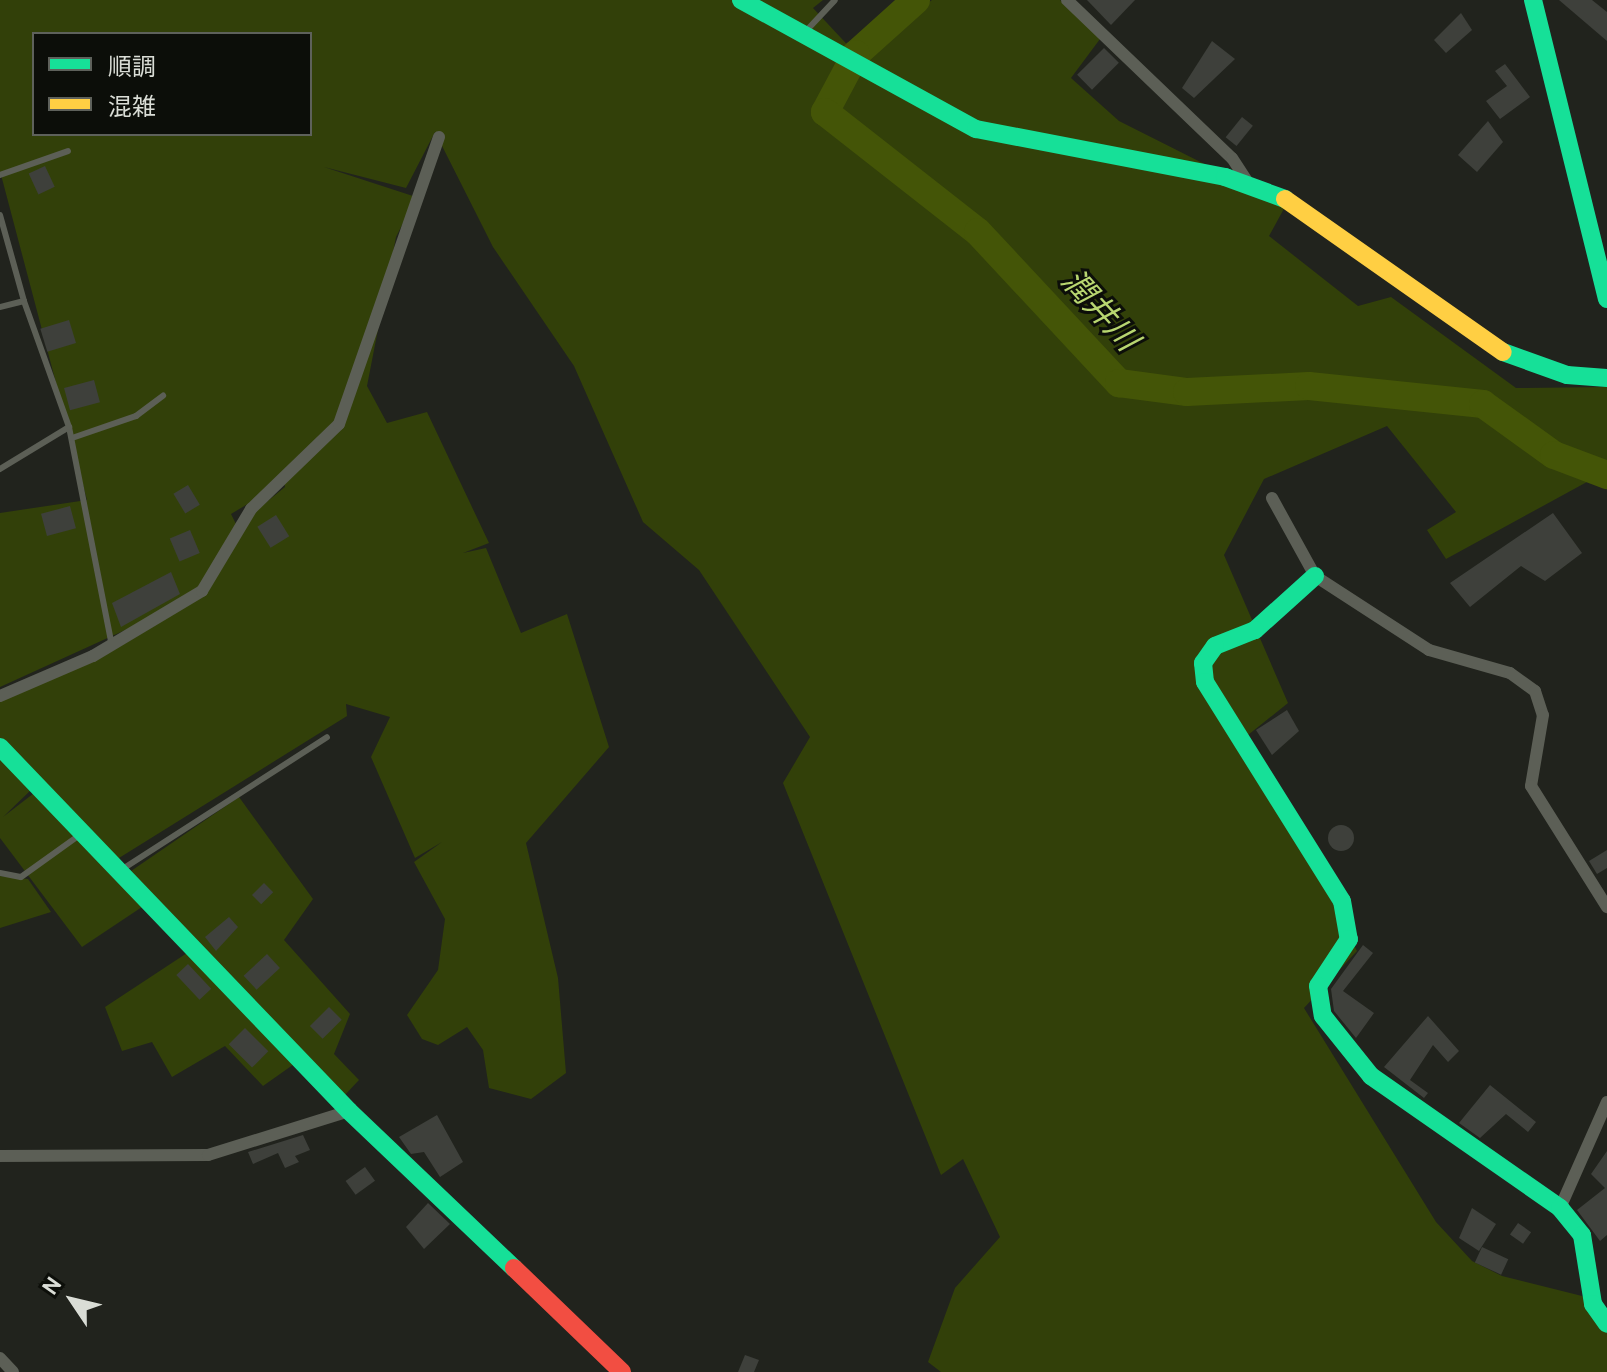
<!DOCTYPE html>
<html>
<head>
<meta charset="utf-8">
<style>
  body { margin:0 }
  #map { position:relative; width:1607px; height:1372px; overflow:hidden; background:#21231d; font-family:Cabin,"Noto Sans JP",sans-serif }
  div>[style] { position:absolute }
  .green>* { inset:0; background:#324009 }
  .river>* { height:28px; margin:-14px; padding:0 14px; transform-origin:14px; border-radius:14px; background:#445507 }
  .building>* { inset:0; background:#3e403b; transform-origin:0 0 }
  .round { border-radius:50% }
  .lane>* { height:6px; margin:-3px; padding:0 3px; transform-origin:3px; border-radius:3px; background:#5c5f56 }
  .street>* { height:12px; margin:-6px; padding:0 6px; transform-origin:6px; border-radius:6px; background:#5c5f56 }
  .fast>* { height:18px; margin:-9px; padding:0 9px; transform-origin:9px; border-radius:9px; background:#16e098 }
  .slow>* { height:18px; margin:-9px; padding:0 9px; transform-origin:9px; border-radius:9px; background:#ffcf43 }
  .jam>* { height:18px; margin:-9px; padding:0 9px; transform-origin:9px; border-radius:9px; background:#f24e42 }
  span { translate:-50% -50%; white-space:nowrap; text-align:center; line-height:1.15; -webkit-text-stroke:6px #0c0e09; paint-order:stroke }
  .water-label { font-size:32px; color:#b8d670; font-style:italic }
  .legend { position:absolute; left:32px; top:32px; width:280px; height:104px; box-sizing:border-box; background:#0c0e09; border:2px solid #5e615b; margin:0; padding:10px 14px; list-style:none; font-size:24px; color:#daddd6 }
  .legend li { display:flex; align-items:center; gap:16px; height:40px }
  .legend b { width:40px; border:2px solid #5e615b }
  .north { position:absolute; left:32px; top:1260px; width:80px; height:80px; -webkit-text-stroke:6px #0c0e09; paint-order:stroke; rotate:305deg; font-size:22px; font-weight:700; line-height:32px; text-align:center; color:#daddd6 }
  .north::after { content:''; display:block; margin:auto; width:28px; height:36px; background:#daddd6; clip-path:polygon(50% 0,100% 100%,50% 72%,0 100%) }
</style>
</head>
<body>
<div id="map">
  <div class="green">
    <i style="clip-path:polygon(evenodd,0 0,823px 0,813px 8px,856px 54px,932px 0,1060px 0,1100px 39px,1071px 78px,1119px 121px,1286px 205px,1269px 236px,1358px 306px,1391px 297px,1516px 388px,1607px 387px,1607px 471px,1446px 559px,1427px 530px,1456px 512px,1387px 426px,1264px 479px,1224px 555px,1288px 703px,1248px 735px,1357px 951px,1304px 1008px,1436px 1222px,1472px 1261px,1502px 1276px,1582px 1296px,1607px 1322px,1607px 1372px,941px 1372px,928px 1362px,955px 1288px,1000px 1237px,963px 1159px,941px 1175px,783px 783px,810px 737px,699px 570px,643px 522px,574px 366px,493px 247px,435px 132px,406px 188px,324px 167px,416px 197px,396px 237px,367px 386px,387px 423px,427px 412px,489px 543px,463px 553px,486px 548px,521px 633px,567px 614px,609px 747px,526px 843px,558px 978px,566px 1073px,531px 1099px,489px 1088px,483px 1050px,467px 1027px,438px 1045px,422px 1039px,407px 1015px,438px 970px,445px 919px,414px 862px,442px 842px,415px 858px,371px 757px,390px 717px,346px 704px,347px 716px,119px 858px,148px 903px,82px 947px,0 838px,0 750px,32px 789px,3px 817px,38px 790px,0 747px,0 699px,126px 643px,202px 595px,0 687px,0 513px,87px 500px,0 171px,0 0,34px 34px,310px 34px,310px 134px,34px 134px,34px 34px,0 0,284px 482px,285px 487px,237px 526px,231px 514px,284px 482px)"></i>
    <i style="clip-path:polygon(239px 797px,313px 899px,284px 940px,350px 1014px,334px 1054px,359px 1080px,344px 1096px,131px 871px)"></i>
    <i style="clip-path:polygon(0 876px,28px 879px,51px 912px,0 928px)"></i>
    <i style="clip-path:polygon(187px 953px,297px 1062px,263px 1086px,225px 1046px,172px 1077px,152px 1042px,122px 1051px,105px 1007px)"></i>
  </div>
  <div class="river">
    <i style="left:916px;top:0;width:81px;rotate:138deg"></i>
    <i style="left:856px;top:54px;width:66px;rotate:118.1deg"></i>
    <i style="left:825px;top:112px;width:194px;rotate:38.1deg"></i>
    <i style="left:978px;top:232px;width:207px;rotate:47deg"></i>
    <i style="left:1119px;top:383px;width:69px;rotate:7.5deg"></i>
    <i style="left:1187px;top:392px;width:122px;rotate:-2.8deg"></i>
    <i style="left:1309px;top:386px;width:175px;rotate:5.9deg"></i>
    <i style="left:1483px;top:404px;width:87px;rotate:35.7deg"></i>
    <i style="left:1554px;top:455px;width:57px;rotate:20.7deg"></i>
  </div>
  <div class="building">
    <i style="clip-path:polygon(1087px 0,1135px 0,1111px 25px)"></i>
    <i style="clip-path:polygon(1559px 0,1592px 0,1607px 12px,1607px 41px)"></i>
    <i style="clip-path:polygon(1461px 13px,1472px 30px,1446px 53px,1434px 40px)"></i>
    <i style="clip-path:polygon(1212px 41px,1235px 59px,1194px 98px,1182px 88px)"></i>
    <i style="left:1104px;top:48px;width:21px;height:38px;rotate:45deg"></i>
    <i style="clip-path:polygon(1505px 64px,1530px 97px,1500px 119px,1486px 101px,1507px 86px,1495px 71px)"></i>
    <i style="left:1242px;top:117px;width:14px;height:26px;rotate:39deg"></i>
    <i style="clip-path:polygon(1488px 121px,1503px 142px,1477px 172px,1458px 155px)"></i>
    <i style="left:45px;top:166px;width:23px;height:18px;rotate:65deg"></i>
    <i style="left:69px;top:320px;width:24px;height:30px;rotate:73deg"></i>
    <i style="left:94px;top:380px;width:23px;height:31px;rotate:75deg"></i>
    <i style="left:188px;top:485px;width:23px;height:17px;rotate:59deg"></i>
    <i style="left:70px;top:506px;width:23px;height:30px;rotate:75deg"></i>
    <i style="clip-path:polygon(1553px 513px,1582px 553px,1545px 581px,1521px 566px,1470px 607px,1450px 583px)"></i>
    <i style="left:276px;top:515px;width:25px;height:22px;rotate:58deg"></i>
    <i style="left:190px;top:530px;width:25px;height:22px;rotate:67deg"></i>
    <i style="clip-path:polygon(171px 572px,180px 594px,121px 627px,112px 603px)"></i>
    <i style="clip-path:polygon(1287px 710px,1299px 731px,1272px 755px,1256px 730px)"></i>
    <i class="round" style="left:1328px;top:825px;width:26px;height:26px"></i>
    <i style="clip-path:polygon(1607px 850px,1607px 868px,1597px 874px,1589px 861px)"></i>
    <i style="left:264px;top:883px;width:13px;height:17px;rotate:45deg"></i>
    <i style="clip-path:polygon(229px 917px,238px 927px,216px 951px,205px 937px)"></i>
    <i style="clip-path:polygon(1363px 945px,1373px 953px,1343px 991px,1374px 1013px,1356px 1038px,1334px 1011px,1331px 989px)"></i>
    <i style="left:267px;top:954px;width:19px;height:32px;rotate:47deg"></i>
    <i style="left:188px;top:964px;width:34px;height:16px;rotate:47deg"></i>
    <i style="left:329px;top:1007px;width:18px;height:27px;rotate:45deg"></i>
    <i style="clip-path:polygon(1428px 1016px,1459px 1051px,1448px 1062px,1433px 1045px,1410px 1080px,1428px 1093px,1424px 1098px,1384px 1067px)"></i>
    <i style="left:245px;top:1028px;width:33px;height:23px;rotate:45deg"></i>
    <i style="clip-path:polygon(1490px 1085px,1536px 1122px,1528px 1132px,1506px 1114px,1480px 1138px,1459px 1123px)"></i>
    <i style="clip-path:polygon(437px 1115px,463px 1162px,440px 1177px,424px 1152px,411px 1154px,399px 1137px)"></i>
    <i style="clip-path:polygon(303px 1135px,310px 1150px,295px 1156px,299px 1162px,285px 1168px,278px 1153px,253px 1164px,248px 1152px)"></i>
    <i style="clip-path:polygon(1607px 1151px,1607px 1235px,1600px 1241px,1577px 1210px,1605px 1188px,1591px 1174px)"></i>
    <i style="left:365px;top:1167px;width:17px;height:24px;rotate:54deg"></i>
    <i style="clip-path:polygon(428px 1203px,450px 1224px,424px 1249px,406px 1227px)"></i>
    <i style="clip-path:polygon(1472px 1208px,1496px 1224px,1479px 1251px,1459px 1238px)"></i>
    <i style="left:1518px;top:1223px;width:16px;height:14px;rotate:35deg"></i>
    <i style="left:1482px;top:1247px;width:29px;height:17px;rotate:25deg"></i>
    <i style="clip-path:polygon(745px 1355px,759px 1360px,754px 1372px,738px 1372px)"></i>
  </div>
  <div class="lane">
    <i style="left:806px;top:31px;width:42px;rotate:-46.9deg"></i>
    <i style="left:0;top:175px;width:72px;rotate:-19.4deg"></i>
    <i style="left:0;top:215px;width:89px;rotate:74.4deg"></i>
    <i style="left:24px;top:301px;width:25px;rotate:166deg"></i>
    <i style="left:69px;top:427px;width:219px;rotate:78.9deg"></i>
    <i style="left:72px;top:438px;width:68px;rotate:-19deg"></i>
    <i style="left:136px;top:416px;width:34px;rotate:-37deg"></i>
    <i style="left:0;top:469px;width:81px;rotate:-31.3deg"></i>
    <i style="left:69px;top:427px;width:134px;rotate:-109.7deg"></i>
    <i style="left:121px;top:870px;width:245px;rotate:-32.8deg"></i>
    <i style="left:0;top:873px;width:21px;rotate:11deg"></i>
    <i style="left:21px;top:877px;width:74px;rotate:-35.6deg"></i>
  </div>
  <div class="street">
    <i style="left:1067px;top:0;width:228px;rotate:43.8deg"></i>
    <i style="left:1232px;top:158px;width:35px;rotate:57deg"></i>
    <i style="left:1272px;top:498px;width:89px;rotate:61.1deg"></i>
    <i style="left:1315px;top:576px;width:136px;rotate:33deg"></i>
    <i style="left:1429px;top:650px;width:84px;rotate:15.9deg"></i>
    <i style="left:1510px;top:673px;width:31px;rotate:36deg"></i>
    <i style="left:1535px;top:691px;width:25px;rotate:72deg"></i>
    <i style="left:1543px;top:715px;width:72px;rotate:99.6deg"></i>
    <i style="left:1531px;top:786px;width:143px;rotate:57.9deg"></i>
    <i style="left:0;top:696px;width:101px;rotate:-23.3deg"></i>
    <i style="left:93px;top:656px;width:127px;rotate:-30.8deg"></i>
    <i style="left:202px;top:591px;width:96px;rotate:-59.1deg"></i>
    <i style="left:251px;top:509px;width:122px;rotate:-44deg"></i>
    <i style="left:339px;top:424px;width:304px;rotate:-70.8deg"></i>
    <i style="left:0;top:1156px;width:208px;rotate:-0.3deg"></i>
    <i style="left:208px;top:1155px;width:148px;rotate:-17.3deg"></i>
    <i style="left:1560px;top:1208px;width:116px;rotate:-66.1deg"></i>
    <i style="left:0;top:1358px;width:19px;rotate:47deg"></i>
  </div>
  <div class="fast">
    <i style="left:741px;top:0;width:268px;rotate:28.8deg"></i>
    <i style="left:976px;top:129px;width:254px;rotate:10.9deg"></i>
    <i style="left:1225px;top:177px;width:64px;rotate:20.1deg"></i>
    <i style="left:1533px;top:0;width:308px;rotate:76.1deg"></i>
    <i style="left:1503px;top:352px;width:68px;rotate:19.8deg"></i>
    <i style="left:1567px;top:375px;width:40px;rotate:4.3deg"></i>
    <i style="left:1315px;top:576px;width:81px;rotate:138deg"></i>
    <i style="left:1255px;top:630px;width:43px;rotate:158.2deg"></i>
    <i style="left:1215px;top:646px;width:21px;rotate:125deg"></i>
    <i style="left:1203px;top:663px;width:19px;rotate:84deg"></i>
    <i style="left:1205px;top:682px;width:258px;rotate:58deg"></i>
    <i style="left:1342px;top:901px;width:39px;rotate:80deg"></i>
    <i style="left:1349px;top:939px;width:56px;rotate:123.4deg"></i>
    <i style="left:1318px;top:986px;width:30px;rotate:81deg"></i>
    <i style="left:1323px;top:1016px;width:77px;rotate:51.3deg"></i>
    <i style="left:1371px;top:1076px;width:231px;rotate:34.9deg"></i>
    <i style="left:1560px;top:1208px;width:35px;rotate:51deg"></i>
    <i style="left:1582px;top:1235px;width:70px;rotate:80.9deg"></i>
    <i style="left:1593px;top:1304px;width:24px;rotate:55deg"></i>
    <i style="left:0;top:747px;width:504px;rotate:46.21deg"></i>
    <i style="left:349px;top:1111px;width:228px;rotate:43.6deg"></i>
  </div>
  <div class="slow">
    <i style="left:1285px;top:199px;width:266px;rotate:35.1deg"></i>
  </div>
  <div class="jam">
    <i style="left:514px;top:1268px;width:150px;rotate:43.9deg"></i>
  </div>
  <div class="water-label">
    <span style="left:1100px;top:310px;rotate:48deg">潤井川</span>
  </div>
  <ul class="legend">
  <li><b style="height:10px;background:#16e098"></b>順調</li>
  <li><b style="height:10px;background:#ffcf43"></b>混雑</li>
  </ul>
  <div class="north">N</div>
</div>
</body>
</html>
